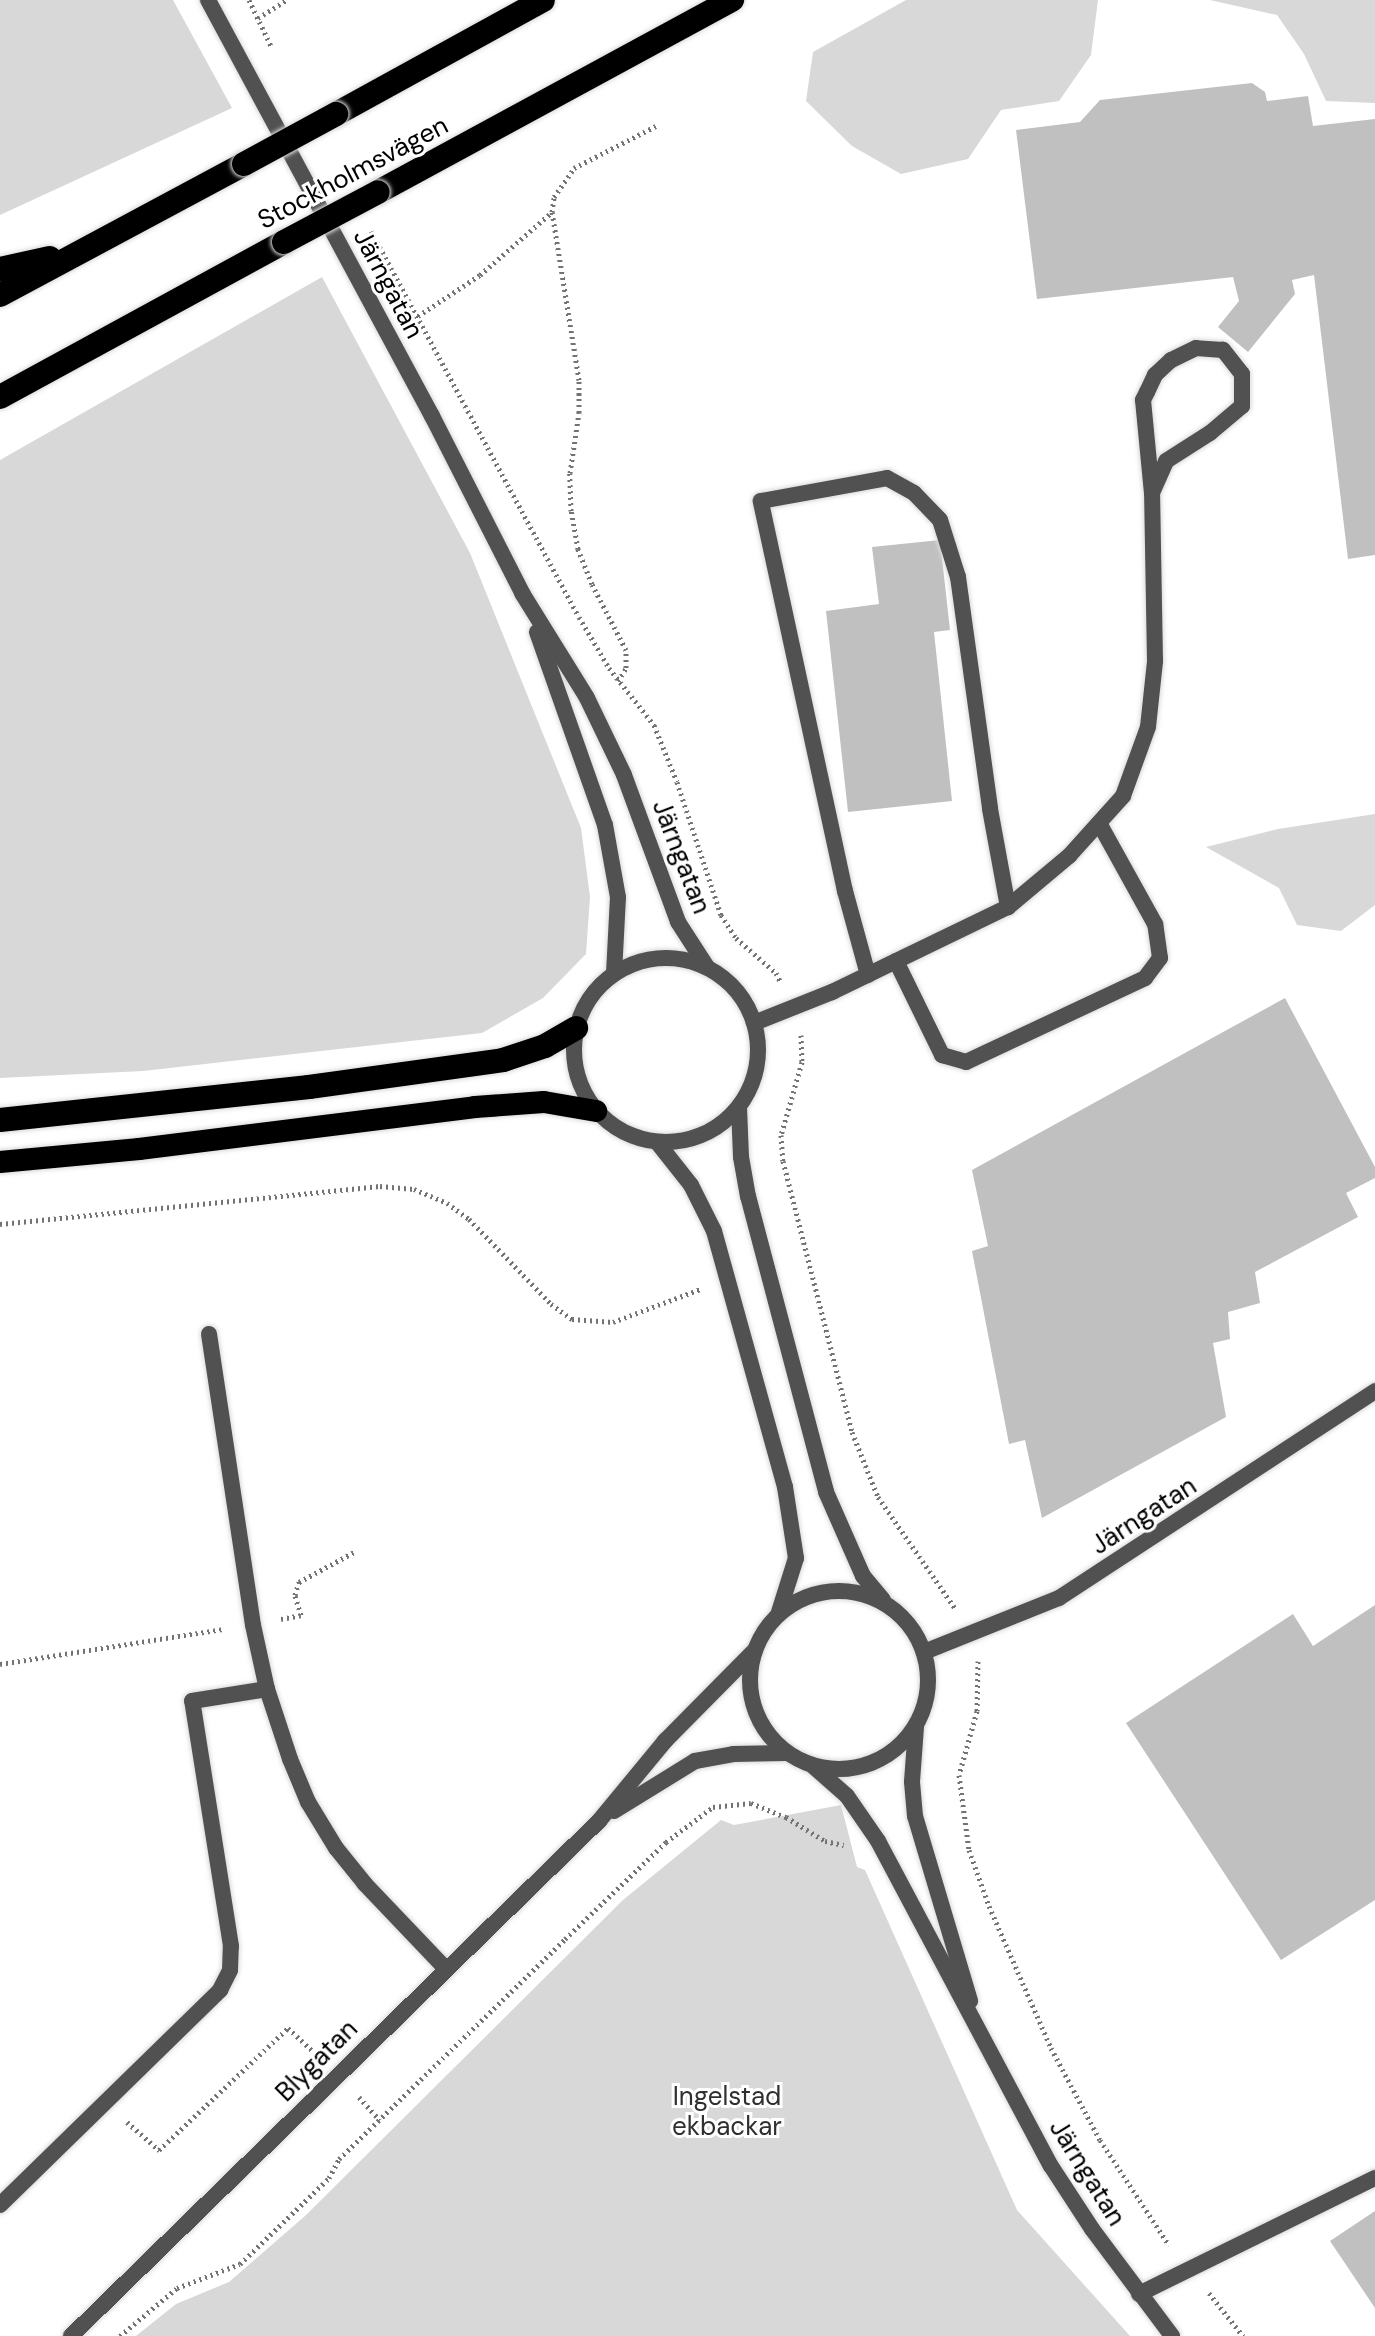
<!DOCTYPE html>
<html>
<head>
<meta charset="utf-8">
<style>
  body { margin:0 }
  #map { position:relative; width:1375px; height:2336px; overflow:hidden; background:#fff; font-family:"DM Sans",sans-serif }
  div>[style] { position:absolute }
  .green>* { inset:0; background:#d8d8d8 }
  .building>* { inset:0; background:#c0c0c0 }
  .path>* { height:5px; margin-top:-2.5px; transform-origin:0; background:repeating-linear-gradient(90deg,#737373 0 2px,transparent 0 6px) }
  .roads { filter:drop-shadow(0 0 2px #dbdbdb) drop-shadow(0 0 2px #dbdbdb) }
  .service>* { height:16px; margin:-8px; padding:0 8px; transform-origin:8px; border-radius:8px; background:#515151 }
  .minor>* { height:16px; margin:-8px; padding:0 8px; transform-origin:8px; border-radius:8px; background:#515151 }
  .tertiary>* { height:16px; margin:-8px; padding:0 8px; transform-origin:8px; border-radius:8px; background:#515151 }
  .tertiary>.ring { margin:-8px; padding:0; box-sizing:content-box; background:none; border:16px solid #515151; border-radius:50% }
  .trunk>* { height:22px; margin:-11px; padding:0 11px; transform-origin:11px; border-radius:11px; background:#000 }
  .motorway>* { height:24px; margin:-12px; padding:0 12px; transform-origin:12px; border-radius:12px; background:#000 }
  .bridges { filter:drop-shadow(0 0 2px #dbdbdb) drop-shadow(0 0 2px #dbdbdb) }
  .motorway-bridge>* { height:24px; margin:-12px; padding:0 12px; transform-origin:12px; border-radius:12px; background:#000 }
  span { translate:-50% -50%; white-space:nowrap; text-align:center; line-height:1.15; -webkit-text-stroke:6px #fff; paint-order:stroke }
  .street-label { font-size:26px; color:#000 }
  .park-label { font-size:26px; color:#2f2f2f }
</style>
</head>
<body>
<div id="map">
  <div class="green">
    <i style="clip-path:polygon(0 0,173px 0,232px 108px,0 215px)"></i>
    <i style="clip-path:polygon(906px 0,1098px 0,1091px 55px,1059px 101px,1001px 110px,968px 159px,901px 174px,852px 146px,806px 101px,813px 52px)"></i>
    <i style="clip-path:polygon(1210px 0,1375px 0,1375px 103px,1326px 101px,1304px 54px,1277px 15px)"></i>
    <i style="clip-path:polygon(322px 277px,470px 553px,581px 828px,590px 897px,586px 954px,543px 998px,482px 1033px,143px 1071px,0 1078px,0 460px)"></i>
    <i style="clip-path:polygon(1375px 814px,1375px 905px,1341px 931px,1297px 925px,1279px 888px,1206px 847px,1278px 829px)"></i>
    <i style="clip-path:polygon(841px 1805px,857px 1867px,865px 1870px,1017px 2210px,1130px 2336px,136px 2336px,176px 2304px,229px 2282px,305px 2216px,623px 1900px,721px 1820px,734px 1825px)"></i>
  </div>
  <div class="building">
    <i style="clip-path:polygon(1252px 83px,1265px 92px,1267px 101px,1308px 96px,1313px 126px,1375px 119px,1375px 555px,1348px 559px,1314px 275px,1292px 280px,1295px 294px,1248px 352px,1218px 327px,1239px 301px,1233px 277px,1037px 299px,1016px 130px,1080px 122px,1100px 100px)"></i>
    <i style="clip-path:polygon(940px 540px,950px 630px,934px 632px,952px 801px,848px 812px,826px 611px,879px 604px,872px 547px)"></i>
    <i style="clip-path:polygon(1285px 998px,1375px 1167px,1375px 1178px,1346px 1193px,1358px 1217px,1255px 1272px,1260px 1303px,1228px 1312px,1230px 1339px,1213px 1343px,1226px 1417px,1042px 1518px,1025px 1440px,1009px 1444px,972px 1251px,988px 1246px,972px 1170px)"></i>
    <i style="clip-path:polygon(1375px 1605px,1375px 1900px,1281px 1960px,1126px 1723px,1293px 1614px,1313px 1646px)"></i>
    <i style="clip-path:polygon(1375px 2211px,1375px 2308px,1330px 2241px)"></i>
  </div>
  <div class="path">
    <i style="left:249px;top:0;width:51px;rotate:64.4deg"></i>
    <i style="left:258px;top:18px;width:34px;rotate:-32deg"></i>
    <i style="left:371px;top:231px;width:438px;rotate:61.7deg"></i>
    <i style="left:579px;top:617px;width:59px;rotate:59.5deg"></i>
    <i style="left:609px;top:668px;width:73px;rotate:51.7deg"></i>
    <i style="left:654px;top:725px;width:61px;rotate:68deg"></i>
    <i style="left:677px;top:782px;width:140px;rotate:71.7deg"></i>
    <i style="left:721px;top:915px;width:27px;rotate:57deg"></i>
    <i style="left:736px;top:938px;width:53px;rotate:41.2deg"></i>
    <i style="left:776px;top:973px;width:9px;rotate:63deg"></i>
    <i style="left:418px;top:316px;width:74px;rotate:-33.5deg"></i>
    <i style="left:480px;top:275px;width:96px;rotate:-41.2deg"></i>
    <i style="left:618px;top:681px;width:15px;rotate:-58deg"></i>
    <i style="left:626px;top:668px;width:18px;rotate:-90deg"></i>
    <i style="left:626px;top:650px;width:74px;rotate:-117.3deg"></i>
    <i style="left:592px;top:584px;width:38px;rotate:-112deg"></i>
    <i style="left:578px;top:549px;width:39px;rotate:-100deg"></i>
    <i style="left:571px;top:511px;width:38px;rotate:-92deg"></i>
    <i style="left:570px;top:473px;width:61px;rotate:-81.5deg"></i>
    <i style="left:579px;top:413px;width:33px;rotate:-90deg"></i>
    <i style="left:579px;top:380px;width:170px;rotate:-99.1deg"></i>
    <i style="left:552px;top:212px;width:15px;rotate:-82deg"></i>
    <i style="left:554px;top:197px;width:35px;rotate:-55deg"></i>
    <i style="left:574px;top:168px;width:92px;rotate:-27.1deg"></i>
    <i style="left:801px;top:1035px;width:27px;rotate:88deg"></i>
    <i style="left:802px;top:1062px;width:76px;rotate:106deg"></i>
    <i style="left:781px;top:1135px;width:26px;rotate:86deg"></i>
    <i style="left:783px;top:1161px;width:280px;rotate:75.7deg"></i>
    <i style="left:852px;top:1432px;width:70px;rotate:68.2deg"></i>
    <i style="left:878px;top:1497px;width:135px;rotate:55.3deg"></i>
    <i style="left:0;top:1224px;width:382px;rotate:-5.7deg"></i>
    <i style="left:380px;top:1186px;width:34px;rotate:5deg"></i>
    <i style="left:414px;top:1189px;width:36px;rotate:23deg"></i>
    <i style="left:447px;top:1203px;width:27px;rotate:36deg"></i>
    <i style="left:469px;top:1219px;width:118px;rotate:46deg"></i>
    <i style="left:551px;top:1304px;width:26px;rotate:36deg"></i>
    <i style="left:572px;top:1319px;width:41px;rotate:4.2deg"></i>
    <i style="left:613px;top:1322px;width:94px;rotate:-20.6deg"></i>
    <i style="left:281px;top:1619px;width:20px;rotate:-11deg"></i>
    <i style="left:301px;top:1615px;width:21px;rotate:-107deg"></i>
    <i style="left:295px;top:1595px;width:14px;rotate:-73deg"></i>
    <i style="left:299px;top:1582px;width:65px;rotate:-28.5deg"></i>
    <i style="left:978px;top:1661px;width:50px;rotate:91.1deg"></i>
    <i style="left:977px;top:1711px;width:66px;rotate:105.7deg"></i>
    <i style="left:959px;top:1775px;width:76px;rotate:82.4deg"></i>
    <i style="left:969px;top:1850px;width:59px;rotate:70.3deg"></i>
    <i style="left:989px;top:1906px;width:155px;rotate:66.4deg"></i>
    <i style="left:1051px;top:2048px;width:104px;rotate:62deg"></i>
    <i style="left:1100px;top:2140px;width:126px;rotate:56.7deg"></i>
    <i style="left:0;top:1664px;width:227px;rotate:-8.9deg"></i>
    <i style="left:359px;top:2097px;width:31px;rotate:48deg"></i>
    <i style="left:127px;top:2122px;width:43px;rotate:41.2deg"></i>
    <i style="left:159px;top:2150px;width:178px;rotate:-43.4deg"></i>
    <i style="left:288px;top:2028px;width:41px;rotate:43deg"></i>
    <i style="left:1209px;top:2293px;width:55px;rotate:51.7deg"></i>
    <i style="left:120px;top:2336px;width:75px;rotate:-40.1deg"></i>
    <i style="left:177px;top:2288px;width:67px;rotate:-20.9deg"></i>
    <i style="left:240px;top:2264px;width:124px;rotate:-44deg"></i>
    <i style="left:329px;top:2178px;width:21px;rotate:-62deg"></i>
    <i style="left:339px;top:2159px;width:315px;rotate:-44.2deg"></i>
    <i style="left:565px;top:1939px;width:140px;rotate:-43.8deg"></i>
    <i style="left:666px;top:1842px;width:59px;rotate:-36.7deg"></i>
    <i style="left:713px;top:1807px;width:38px;rotate:-6deg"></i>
    <i style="left:751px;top:1803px;width:38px;rotate:22deg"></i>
    <i style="left:786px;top:1817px;width:46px;rotate:31.6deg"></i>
    <i style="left:825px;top:1841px;width:19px;rotate:12deg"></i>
  </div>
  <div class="roads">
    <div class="service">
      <i style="left:896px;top:961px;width:105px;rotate:63.9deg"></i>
      <i style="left:942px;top:1055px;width:25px;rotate:16deg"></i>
      <i style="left:966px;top:1062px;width:198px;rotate:-25.1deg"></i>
      <i style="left:1145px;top:978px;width:25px;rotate:-53deg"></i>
      <i style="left:1160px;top:958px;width:34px;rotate:-98deg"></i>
      <i style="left:1155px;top:924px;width:115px;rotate:-119deg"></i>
      <i style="left:868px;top:975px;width:87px;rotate:-105.3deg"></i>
      <i style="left:845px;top:891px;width:399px;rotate:-102.2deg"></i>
      <i style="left:761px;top:501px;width:128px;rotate:-10.3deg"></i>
      <i style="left:887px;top:478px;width:31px;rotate:29deg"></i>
      <i style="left:914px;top:493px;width:37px;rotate:46deg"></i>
      <i style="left:940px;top:520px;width:60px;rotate:72.5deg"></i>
      <i style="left:958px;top:577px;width:234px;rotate:82.1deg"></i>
      <i style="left:990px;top:809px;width:100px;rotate:79.6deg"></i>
      <i style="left:754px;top:1023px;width:84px;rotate:-21.7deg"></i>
      <i style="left:832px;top:992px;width:195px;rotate:-25.8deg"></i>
      <i style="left:1008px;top:907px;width:80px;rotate:-39.9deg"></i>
      <i style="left:1069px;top:856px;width:81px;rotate:-48deg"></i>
      <i style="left:1123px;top:796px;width:73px;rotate:-70.1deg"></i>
      <i style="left:1148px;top:727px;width:66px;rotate:-83.9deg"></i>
      <i style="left:1155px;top:661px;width:168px;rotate:-91deg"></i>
      <i style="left:1152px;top:493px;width:35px;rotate:-66deg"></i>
      <i style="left:1166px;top:461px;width:52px;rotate:-32.5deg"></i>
      <i style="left:1210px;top:433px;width:42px;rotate:-40.2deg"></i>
      <i style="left:1242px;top:406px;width:32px;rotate:-90deg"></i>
      <i style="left:1242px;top:374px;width:31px;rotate:-128deg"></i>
      <i style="left:1223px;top:350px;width:27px;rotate:-176deg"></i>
      <i style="left:1196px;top:348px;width:28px;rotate:154deg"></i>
      <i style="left:1171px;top:360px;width:22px;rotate:137deg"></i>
      <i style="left:1155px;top:375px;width:19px;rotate:115deg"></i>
      <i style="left:1147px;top:392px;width:9px;rotate:117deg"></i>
      <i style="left:1143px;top:400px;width:93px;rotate:84.5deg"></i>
      <i style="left:209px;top:1334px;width:294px;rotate:81.4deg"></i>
      <i style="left:253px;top:1625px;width:66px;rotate:77.7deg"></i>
      <i style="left:267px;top:1689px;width:74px;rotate:71.8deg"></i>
      <i style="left:290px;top:1759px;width:47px;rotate:67.3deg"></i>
      <i style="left:308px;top:1802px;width:54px;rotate:58.7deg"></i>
      <i style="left:336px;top:1848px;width:46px;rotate:51.1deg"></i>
      <i style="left:365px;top:1884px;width:116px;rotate:46.4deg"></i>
      <i style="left:924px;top:1652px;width:145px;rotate:-21.8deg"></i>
      <i style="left:1059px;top:1598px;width:378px;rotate:-33.2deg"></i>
      <i style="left:0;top:2205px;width:308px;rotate:-44.3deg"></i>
      <i style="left:220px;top:1990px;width:22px;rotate:-63deg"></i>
      <i style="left:230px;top:1970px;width:24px;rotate:-88deg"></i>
      <i style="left:231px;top:1946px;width:248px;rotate:-99deg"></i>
      <i style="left:192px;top:1701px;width:76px;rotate:-9.1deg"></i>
      <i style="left:1139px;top:2294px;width:263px;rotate:-26.2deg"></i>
    </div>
    <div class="minor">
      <i style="left:614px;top:1811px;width:95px;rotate:-31.7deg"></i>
      <i style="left:695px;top:1761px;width:39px;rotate:-10deg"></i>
      <i style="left:733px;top:1754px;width:52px;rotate:-1.1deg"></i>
      <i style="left:71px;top:2336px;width:738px;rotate:-44.29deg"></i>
      <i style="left:599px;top:1821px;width:104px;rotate:-50.5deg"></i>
      <i style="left:665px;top:1741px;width:125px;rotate:-45.3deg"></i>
    </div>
    <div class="tertiary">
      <i style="left:208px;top:0;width:472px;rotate:61.7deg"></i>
      <i style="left:432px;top:416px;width:199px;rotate:63deg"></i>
      <i style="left:522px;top:593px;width:123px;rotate:58.2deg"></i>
      <i style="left:587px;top:698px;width:85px;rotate:64.3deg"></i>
      <i style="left:624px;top:775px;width:157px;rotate:69.8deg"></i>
      <i style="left:678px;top:922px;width:54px;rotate:57.2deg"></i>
      <i style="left:537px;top:632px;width:205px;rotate:70.6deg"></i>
      <i style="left:605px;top:825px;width:73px;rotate:79.8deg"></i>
      <i style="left:618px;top:897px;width:77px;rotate:93deg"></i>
      <i class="ring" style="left:574px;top:958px;width:168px;height:168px"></i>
      <i style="left:739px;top:1107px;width:50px;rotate:87.7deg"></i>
      <i style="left:741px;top:1157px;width:40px;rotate:80deg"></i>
      <i style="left:748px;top:1196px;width:306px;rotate:75.2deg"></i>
      <i style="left:826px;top:1492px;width:92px;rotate:66.2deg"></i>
      <i style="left:863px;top:1576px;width:31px;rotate:50deg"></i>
      <i style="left:657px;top:1142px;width:55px;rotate:51.7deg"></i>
      <i style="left:691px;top:1185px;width:51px;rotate:63.4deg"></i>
      <i style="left:714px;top:1231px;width:266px;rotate:74.5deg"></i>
      <i style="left:785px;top:1487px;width:72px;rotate:81.2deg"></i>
      <i style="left:796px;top:1558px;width:57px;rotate:107.5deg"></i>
      <i class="ring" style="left:750px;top:1591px;width:162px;height:162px"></i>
      <i style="left:916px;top:1727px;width:55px;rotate:94.2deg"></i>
      <i style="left:912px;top:1782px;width:34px;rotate:85deg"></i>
      <i style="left:915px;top:1816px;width:193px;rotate:73.4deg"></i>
      <i style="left:813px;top:1766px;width:45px;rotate:41.4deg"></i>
      <i style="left:847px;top:1796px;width:55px;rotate:55.4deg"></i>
      <i style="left:878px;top:1841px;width:368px;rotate:62deg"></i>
      <i style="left:1051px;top:2166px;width:75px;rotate:56.9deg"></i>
      <i style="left:1092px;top:2229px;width:134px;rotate:53.2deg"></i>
    </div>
    <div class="trunk">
      <i style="left:0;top:1162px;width:140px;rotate:-5.3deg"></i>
      <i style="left:139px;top:1149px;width:339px;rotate:-7.1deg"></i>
      <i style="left:475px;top:1107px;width:69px;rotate:-4.1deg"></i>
      <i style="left:544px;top:1102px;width:53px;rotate:9.8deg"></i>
    </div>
    <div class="motorway">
      <i style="left:336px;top:114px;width:236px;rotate:-28.8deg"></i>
      <i style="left:378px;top:192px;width:403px;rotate:-28.5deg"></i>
      <i style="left:0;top:269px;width:51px;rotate:-12.4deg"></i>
      <i style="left:0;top:295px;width:277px;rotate:-28.2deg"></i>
      <i style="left:0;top:397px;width:324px;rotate:-28.6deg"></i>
      <i style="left:0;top:1120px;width:311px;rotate:-6.1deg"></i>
      <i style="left:309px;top:1087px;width:196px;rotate:-7.9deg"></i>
      <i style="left:503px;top:1060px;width:44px;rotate:-18.4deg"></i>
      <i style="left:545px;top:1046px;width:36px;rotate:-30deg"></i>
    </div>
  </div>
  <div class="bridges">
    <div class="motorway-bridge">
      <i style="left:244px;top:164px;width:105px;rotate:-28.5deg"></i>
      <i style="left:284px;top:242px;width:106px;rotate:-28deg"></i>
    </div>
  </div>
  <div class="street-label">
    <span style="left:353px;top:173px;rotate:-28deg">Stockholmsvägen</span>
    <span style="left:388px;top:284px;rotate:62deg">Järngatan</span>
    <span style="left:681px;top:857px;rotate:69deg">Järngatan</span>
    <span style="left:1144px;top:1516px;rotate:-33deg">Järngatan</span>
    <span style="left:317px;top:2061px;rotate:-45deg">Blygatan</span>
    <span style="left:1087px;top:2173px;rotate:58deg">Järngatan</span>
  </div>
  <div class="park-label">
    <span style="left:727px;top:2112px">Ingelstad<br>ekbackar</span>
  </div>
</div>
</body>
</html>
